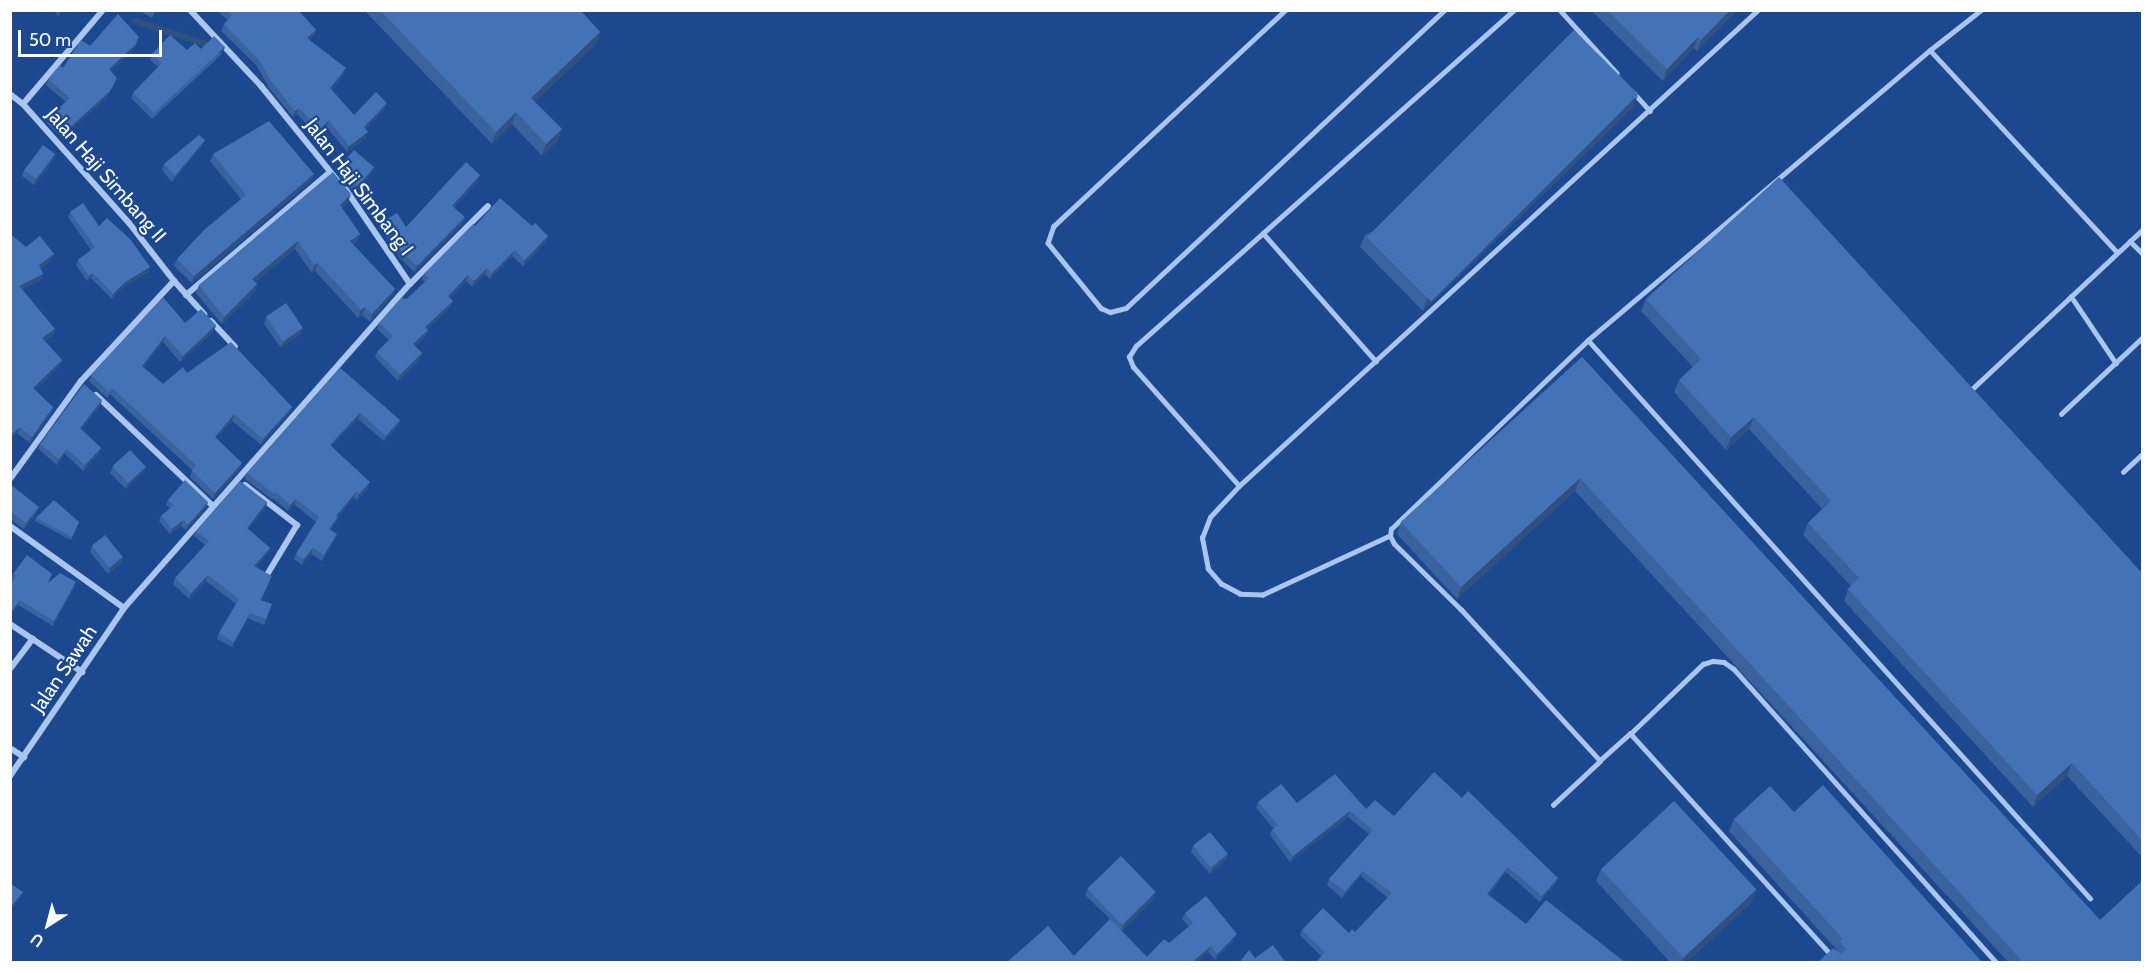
<!DOCTYPE html>
<html>
<head>
<meta charset="utf-8">
<style>
  body { margin:0 }
  #map { position:relative; width:2153px; height:973px; overflow:hidden; background:#1c488f; font-family:Cabin,sans-serif }
  div>[style] { position:absolute }
  .lane>* { height:4.5px; margin:-2.25px; padding:0 2.25px; transform-origin:2.25px; border-radius:2.25px; background:#aac5ee }
  .street>* { height:6px; margin:-3px; padding:0 3px; transform-origin:3px; border-radius:3px; background:#aac5ee }
  .wall>* { inset:0; background:#3a629d }
  .shaded-wall>* { inset:0; background:#305080; transform-origin:0 0 }
  .building>* { inset:0; background:#4472b7; transform-origin:0 0 }
  span { translate:-50% -50%; white-space:nowrap; text-align:center; line-height:1.15; -webkit-text-stroke:4.5px #1c488f; paint-order:stroke }
  .street-label { font-size:20px; color:#fff }
  .frame { position:absolute; inset:0; border:12px solid #fff; pointer-events:none }
  .north { position:absolute; left:18px; top:895px; width:60px; height:60px; -webkit-text-stroke:4px #1c488f; paint-order:stroke; rotate:216deg; font-size:16px; font-weight:700; line-height:24px; text-align:center; color:#fff }
  .north::after { content:''; display:block; margin:auto; width:21px; height:27px; background:#fff; clip-path:polygon(50% 0,100% 100%,50% 72%,0 100%) }
  .scale { position:absolute; left:18px; top:30px; width:144px; height:27px; box-sizing:border-box; border:3px solid #fff; border-top:0; padding-left:8px; font-size:18px; line-height:21px; white-space:nowrap; color:#fff; -webkit-text-stroke:4px #1c488f; paint-order:stroke }
</style>
</head>
<body>
<div id="map">
  <div class="lane">
    <i style="left:1286px;top:10px;width:317px;rotate:137deg"></i>
    <i style="left:1054px;top:226px;width:18px;rotate:109deg"></i>
    <i style="left:1048px;top:243px;width:84px;rotate:50.8deg"></i>
    <i style="left:1101px;top:308px;width:10px;rotate:24deg"></i>
    <i style="left:1110px;top:312px;width:16px;rotate:-14deg"></i>
    <i style="left:1126px;top:308px;width:436px;rotate:-43.1deg"></i>
    <i style="left:1560px;top:10px;width:85px;rotate:47.9deg"></i>
    <i style="left:1930px;top:50px;width:275px;rotate:47.2deg"></i>
    <i style="left:1634px;top:93px;width:24px;rotate:48deg"></i>
    <i style="left:1263px;top:233px;width:171px;rotate:48.6deg"></i>
    <i style="left:2130px;top:241px;width:17px;rotate:45deg"></i>
    <i style="left:2071px;top:296px;width:81px;rotate:56.1deg"></i>
    <i style="left:1588px;top:340px;width:751px;rotate:48.02deg"></i>
    <i style="left:1970px;top:391px;width:236px;rotate:-43.1deg"></i>
    <i style="left:2061px;top:414px;width:111px;rotate:-43.2deg"></i>
    <i style="left:2123px;top:472px;width:26px;rotate:-43deg"></i>
    <i style="left:1239px;top:486px;width:159px;rotate:-131.7deg"></i>
    <i style="left:1133px;top:367px;width:11px;rotate:-112deg"></i>
    <i style="left:1129px;top:357px;width:13px;rotate:-58deg"></i>
    <i style="left:1136px;top:346px;width:506px;rotate:-41.63deg"></i>
    <i style="left:1390px;top:536px;width:140px;rotate:155.1deg"></i>
    <i style="left:1263px;top:595px;width:23px;rotate:-178deg"></i>
    <i style="left:1240px;top:594px;width:21px;rotate:-152deg"></i>
    <i style="left:1221px;top:584px;width:20px;rotate:-131deg"></i>
    <i style="left:1208px;top:569px;width:32px;rotate:-101deg"></i>
    <i style="left:1202px;top:538px;width:22px;rotate:-69deg"></i>
    <i style="left:1210px;top:517px;width:42px;rotate:-46.9deg"></i>
    <i style="left:1239px;top:486px;width:704px;rotate:-42.53deg"></i>
    <i style="left:1630px;top:734px;width:40px;rotate:138deg"></i>
    <i style="left:1600px;top:761px;width:205px;rotate:-132.6deg"></i>
    <i style="left:1461px;top:610px;width:94px;rotate:-135.4deg"></i>
    <i style="left:1394px;top:544px;width:9px;rotate:-117deg"></i>
    <i style="left:1390px;top:536px;width:7px;rotate:-82deg"></i>
    <i style="left:1391px;top:529px;width:273px;rotate:-43.8deg"></i>
    <i style="left:1588px;top:340px;width:448px;rotate:-40.3deg"></i>
    <i style="left:1930px;top:50px;width:65px;rotate:-38.1deg"></i>
    <i style="left:1553px;top:805px;width:64px;rotate:-43.1deg"></i>
    <i style="left:1837px;top:962px;width:308px;rotate:-132.2deg"></i>
    <i style="left:1630px;top:734px;width:101px;rotate:-43.8deg"></i>
    <i style="left:1703px;top:664px;width:10px;rotate:-17deg"></i>
    <i style="left:1713px;top:661px;width:11px;rotate:5deg"></i>
    <i style="left:1724px;top:662px;width:12px;rotate:35deg"></i>
    <i style="left:1734px;top:669px;width:393px;rotate:48.2deg"></i>
  </div>
  <div class="street">
    <i style="left:190px;top:10px;width:104px;rotate:46.9deg"></i>
    <i style="left:261px;top:86px;width:121px;rotate:51deg"></i>
    <i style="left:10px;top:94px;width:16px;rotate:38deg"></i>
    <i style="left:23px;top:104px;width:159px;rotate:48.3deg"></i>
    <i style="left:129px;top:223px;width:73px;rotate:52.2deg"></i>
    <i style="left:174px;top:281px;width:45px;rotate:47.7deg"></i>
    <i style="left:23px;top:104px;width:123px;rotate:-49.6deg"></i>
    <i style="left:410px;top:284px;width:110px;rotate:-45deg"></i>
    <i style="left:186px;top:295px;width:189px;rotate:-40.5deg"></i>
    <i style="left:211px;top:321px;width:35px;rotate:47deg"></i>
    <i style="left:96px;top:395px;width:161px;rotate:43.5deg"></i>
    <i style="left:10px;top:479px;width:121px;rotate:-54.1deg"></i>
    <i style="left:81px;top:381px;width:137px;rotate:-47.1deg"></i>
    <i style="left:245px;top:485px;width:66px;rotate:37.6deg"></i>
    <i style="left:297px;top:525px;width:56px;rotate:121.1deg"></i>
    <i style="left:10px;top:526px;width:140px;rotate:35.7deg"></i>
    <i style="left:10px;top:624px;width:87px;rotate:33.7deg"></i>
    <i style="left:10px;top:669px;width:38px;rotate:-53deg"></i>
    <i style="left:10px;top:748px;width:17px;rotate:33deg"></i>
    <i style="left:10px;top:776px;width:203px;rotate:-55.8deg"></i>
    <i style="left:124px;top:608px;width:432px;rotate:-48.6deg"></i>
    <i style="left:410px;top:284px;width:114px;rotate:-124.2deg"></i>
  </div>
  <div class="wall">
    <i style="clip-path:polygon(54px 10px,65px 10px,58px 16px)"></i>
    <i style="clip-path:polygon(138px 10px,156px 10px,152px 18px)"></i>
    <i style="clip-path:polygon(216px 10px,298px 10px,316px 30px,314px 36px,309px 40px,344px 74px,332px 90px,354px 115px,385px 109px,366px 129px,366px 138px,347px 152px,326px 126px,317px 135px,297px 114px,293px 117px,269px 88px,257px 66px,221px 31px,224px 24px,228px 20px)"></i>
    <i style="clip-path:polygon(364px 10px,580px 10px,600px 32px,596px 44px,535px 102px,562px 129px,557px 141px,542px 156px,512px 124px,492px 144px)"></i>
    <i style="clip-path:polygon(1592px 10px,1737px 10px,1697px 51px,1694px 48px,1663px 81px,1592px 11px)"></i>
    <i style="clip-path:polygon(137px 43px,133px 51px,111px 71px,115px 83px,107px 97px,62px 138px,47px 123px,49px 117px,66px 102px,46px 85px,48px 79px,90px 46px)"></i>
    <i style="clip-path:polygon(187px 50px,223px 53px,152px 119px,131px 98px,133px 93px,158px 67px,150px 60px,152px 54px)"></i>
    <i style="clip-path:polygon(1633px 107px,1423px 311px,1360px 247px,1365px 235px)"></i>
    <i style="clip-path:polygon(202px 146px,172px 182px,162px 170px,164px 164px)"></i>
    <i style="clip-path:polygon(55px 154px,53px 161px,34px 185px,22px 176px,24px 170px)"></i>
    <i style="clip-path:polygon(213px 154px,314px 174px,311px 181px,192px 283px,174px 266px,177px 259px,241px 199px,210px 161px)"></i>
    <i style="clip-path:polygon(340px 166px,374px 167px,372px 173px,355px 194px,338px 173px)"></i>
    <i style="clip-path:polygon(480px 175px,478px 181px,454px 208px,463px 223px,414px 272px,400px 258px,380px 228px,382px 222px,406px 227px)"></i>
    <i style="clip-path:polygon(348px 202px,342px 208px,360px 234px,357px 242px,353px 245px,395px 289px,392px 296px,370px 322px,362px 315px,358px 318px,315px 271px,312px 273px,295px 249px,255px 282px,257px 284px,255px 292px,222px 324px,196px 293px,199px 285px)"></i>
    <i style="clip-path:polygon(70px 212px,99px 226px,150px 267px,148px 272px,123px 287px,112px 299px,91px 278px,87px 281px,76px 265px,78px 260px,91px 250px,68px 217px)"></i>
    <i style="clip-path:polygon(475px 226px,546px 242px,523px 266px,512px 256px,490px 279px,485px 274px,472px 287px,466px 281px,450px 298px,451px 307px,427px 329px,428px 330px,426px 336px,415px 346px,420px 359px,398px 381px,375px 357px,377px 352px,389px 340px,377px 329px,379px 323px,425px 282px,422px 280px,424px 274px)"></i>
    <i style="clip-path:polygon(10px 234px,26px 247px,54px 254px,51px 260px,41px 269px,43px 274px,41px 280px,22px 289px,55px 329px,53px 335px,45px 341px,62px 360px,60px 366px,35px 390px,53px 407px,51px 413px,30px 443px,17px 433px)"></i>
    <i style="clip-path:polygon(1646px 299px,2142px 573px,2142px 857px,2067px 776px,2033px 807px,1844px 601px,1848px 589px,1851px 586px,1803px 535px,1808px 523px,1822px 509px,1749px 429px,1726px 450px,1674px 392px,1679px 380px,1693px 367px,1641px 311px)"></i>
    <i style="clip-path:polygon(266px 317px,303px 328px,301px 334px,281px 348px,264px 324px)"></i>
    <i style="clip-path:polygon(185px 323px,216px 325px,214px 331px,180px 362px,163px 342px,143px 367px,163px 384px,187px 373px,292px 407px,289px 413px,261px 445px,232px 421px,216px 438px,242px 463px,240px 469px,213px 499px,190px 477px,192px 470px,110px 394px,107px 398px,89px 381px,91px 375px)"></i>
    <i style="clip-path:polygon(1582px 357px,2100px 920px,2142px 963px,2009px 963px,1575px 491px,1457px 599px,1397px 534px,1401px 522px)"></i>
    <i style="clip-path:polygon(340px 368px,400px 420px,398px 426px,384px 441px,358px 419px,331px 446px,368px 488px,357px 500px,354px 498px,338px 517px,336px 523px,331px 530px,335px 539px,322px 561px,311px 554px,302px 565px,294px 559px,296px 554px,316px 522px,294px 504px,288px 511px,273px 498px,272px 499px,245px 479px,247px 473px)"></i>
    <i style="clip-path:polygon(102px 400px,100px 406px,81px 429px,101px 448px,99px 454px,83px 471px,65px 454px,57px 465px,38px 449px,40px 444px)"></i>
    <i style="clip-path:polygon(113px 467px,146px 467px,143px 473px,126px 489px,110px 473px)"></i>
    <i style="clip-path:polygon(10px 484px,37px 513px,24px 529px,10px 519px)"></i>
    <i style="clip-path:polygon(168px 500px,208px 502px,206px 507px,186px 530px,181px 526px,170px 534px,159px 521px,161px 516px,170px 508px,166px 505px)"></i>
    <i style="clip-path:polygon(267px 502px,266px 507px,248px 529px,270px 548px,268px 553px,256px 567px,270px 581px,261px 600px,272px 604px,264px 625px,248px 618px,232px 647px,217px 639px,219px 633px,236px 604px,206px 581px,189px 599px,173px 584px,175px 578px,205px 545px,194px 536px,196px 531px)"></i>
    <i style="clip-path:polygon(36px 518px,79px 522px,71px 540px,35px 521px)"></i>
    <i style="clip-path:polygon(92px 546px,123px 557px,121px 563px,108px 574px,90px 552px)"></i>
    <i style="clip-path:polygon(13px 574px,74px 587px,53px 626px,18px 605px,10px 615px,10px 585px,13px 581px,11px 579px)"></i>
    <i style="clip-path:polygon(1258px 802px,1297px 803px,1366px 809px,1394px 816px,1556px 883px,1540px 902px,1506px 872px,1489px 895px,1526px 924px,1626px 963px,1321px 956px,1300px 935px,1302px 930px,1349px 933px,1355px 932px,1388px 898px,1361px 876px,1342px 898px,1327px 885px,1329px 879px,1369px 834px,1348px 817px,1290px 862px,1270px 835px,1272px 830px,1274px 829px,1256px 808px)"></i>
    <i style="clip-path:polygon(1794px 812px,1983px 963px,1817px 963px,1837px 950px,1729px 831px,1734px 819px)"></i>
    <i style="clip-path:polygon(1193px 846px,1228px 854px,1226px 860px,1210px 874px,1191px 852px)"></i>
    <i style="clip-path:polygon(1601px 869px,1752px 902px,1686px 963px,1671px 963px,1596px 881px)"></i>
    <i style="clip-path:polygon(1088px 889px,1154px 898px,1122px 931px,1147px 957px,1169px 943px,1189px 927px,1182px 919px,1185px 913px,1234px 940px,1215px 960px,1208px 952px,1196px 963px,1074px 956px,1110px 919px,1085px 895px)"></i>
  </div>
  <div class="shaded-wall">
    <i style="clip-path:polygon(60px 10px,65px 10px,58px 16px)"></i>
    <i style="clip-path:polygon(1730px 10px,1737px 10px,1697px 51px,1701px 40px)"></i>
    <i style="clip-path:polygon(316px 30px,314px 36px,304px 44px,307px 38px)"></i>
    <i style="clip-path:polygon(600px 32px,596px 44px,527px 110px,531px 98px)"></i>
    <i style="clip-path:polygon(139px 37px,133px 51px,107px 75px,109px 69px)"></i>
    <i style="clip-path:polygon(1698px 37px,1694px 48px,1663px 81px,1667px 69px)"></i>
    <i style="left:225px;top:47px;width:6px;height:97px;rotate:108deg"></i>
    <i style="clip-path:polygon(346px 68px,344px 74px,328px 94px,330px 88px)"></i>
    <i style="clip-path:polygon(117px 78px,107px 97px,62px 138px,64px 133px)"></i>
    <i style="clip-path:polygon(1638px 95px,1633px 107px,1423px 311px,1427px 299px)"></i>
    <i style="clip-path:polygon(387px 103px,385px 109px,362px 133px,364px 127px)"></i>
    <i style="clip-path:polygon(299px 108px,297px 114px,293px 117px,295px 111px)"></i>
    <i style="clip-path:polygon(516px 112px,512px 124px,492px 144px,496px 132px)"></i>
    <i style="clip-path:polygon(329px 120px,326px 126px,317px 135px,320px 129px)"></i>
    <i style="clip-path:polygon(562px 129px,557px 141px,542px 156px,546px 144px)"></i>
    <i style="clip-path:polygon(368px 132px,366px 138px,347px 152px,349px 146px)"></i>
    <i style="clip-path:polygon(205px 140px,202px 146px,172px 182px,175px 176px)"></i>
    <i style="clip-path:polygon(55px 154px,53px 161px,34px 185px,36px 179px)"></i>
    <i style="clip-path:polygon(374px 167px,372px 173px,355px 194px,357px 187px)"></i>
    <i style="clip-path:polygon(314px 174px,311px 181px,192px 283px,194px 276px)"></i>
    <i style="clip-path:polygon(480px 175px,478px 181px,450px 212px,452px 206px)"></i>
    <i style="clip-path:polygon(351px 194px,348px 202px,337px 213px,340px 205px)"></i>
    <i style="clip-path:polygon(465px 217px,463px 223px,414px 272px,417px 266px)"></i>
    <i style="clip-path:polygon(360px 234px,357px 242px,347px 249px,350px 241px)"></i>
    <i style="clip-path:polygon(548px 236px,546px 242px,523px 266px,525px 260px)"></i>
    <i style="clip-path:polygon(298px 241px,295px 249px,249px 287px,252px 279px)"></i>
    <i style="clip-path:polygon(515px 250px,512px 256px,490px 279px,492px 273px)"></i>
    <i style="clip-path:polygon(54px 254px,51px 260px,37px 272px,39px 265px)"></i>
    <i style="clip-path:polygon(318px 263px,315px 271px,312px 273px,314px 265px)"></i>
    <i style="clip-path:polygon(150px 267px,148px 272px,123px 287px,112px 299px,113px 294px,125px 282px)"></i>
    <i style="clip-path:polygon(487px 268px,485px 274px,472px 287px,474px 281px)"></i>
    <i style="clip-path:polygon(93px 273px,91px 278px,87px 281px,89px 276px)"></i>
    <i style="clip-path:polygon(43px 274px,41px 280px,16px 292px,19px 286px)"></i>
    <i style="clip-path:polygon(468px 275px,466px 281px,446px 302px,448px 296px)"></i>
    <i style="clip-path:polygon(257px 284px,255px 292px,222px 324px,224px 317px)"></i>
    <i style="clip-path:polygon(395px 289px,392px 296px,370px 322px,372px 314px)"></i>
    <i style="clip-path:polygon(453px 301px,451px 307px,423px 333px,425px 327px)"></i>
    <i style="clip-path:polygon(365px 307px,362px 315px,358px 318px,361px 310px)"></i>
    <i style="clip-path:polygon(216px 325px,214px 331px,180px 362px,183px 356px)"></i>
    <i style="clip-path:polygon(303px 328px,301px 334px,281px 348px,283px 342px)"></i>
    <i style="clip-path:polygon(55px 329px,53px 335px,40px 345px,42px 338px)"></i>
    <i style="clip-path:polygon(428px 330px,426px 336px,411px 350px,413px 344px)"></i>
    <i style="clip-path:polygon(165px 336px,163px 342px,140px 372px,142px 366px)"></i>
    <i style="clip-path:polygon(422px 353px,420px 359px,398px 381px,400px 375px)"></i>
    <i style="clip-path:polygon(62px 360px,60px 366px,31px 395px,33px 388px)"></i>
    <i style="clip-path:polygon(102px 400px,100px 406px,78px 434px,80px 428px)"></i>
    <i style="clip-path:polygon(53px 407px,51px 413px,30px 443px,32px 437px)"></i>
    <i style="clip-path:polygon(292px 407px,289px 413px,261px 445px,263px 439px)"></i>
    <i style="clip-path:polygon(360px 413px,358px 419px,327px 450px,330px 445px)"></i>
    <i style="clip-path:polygon(234px 414px,232px 421px,212px 443px,215px 437px)"></i>
    <i style="clip-path:polygon(1754px 417px,1749px 429px,1726px 450px,1731px 437px)"></i>
    <i style="clip-path:polygon(400px 420px,398px 426px,384px 441px,386px 436px)"></i>
    <i style="clip-path:polygon(20px 427px,17px 433px,10px 440px,10px 436px)"></i>
    <i style="clip-path:polygon(101px 448px,99px 454px,83px 471px,85px 465px)"></i>
    <i style="clip-path:polygon(67px 449px,65px 454px,57px 465px,59px 459px)"></i>
    <i style="clip-path:polygon(242px 463px,240px 469px,213px 499px,215px 493px)"></i>
    <i style="clip-path:polygon(146px 467px,143px 473px,126px 489px,128px 483px)"></i>
    <i style="clip-path:polygon(1580px 478px,1575px 491px,1457px 599px,1461px 587px)"></i>
    <i style="clip-path:polygon(370px 482px,368px 488px,357px 500px,359px 494px)"></i>
    <i style="clip-path:polygon(356px 492px,354px 498px,334px 522px,336px 516px)"></i>
    <i style="clip-path:polygon(296px 499px,294px 504px,288px 511px,290px 505px)"></i>
    <i style="clip-path:polygon(208px 502px,206px 507px,186px 530px,188px 525px)"></i>
    <i style="clip-path:polygon(267px 502px,266px 507px,245px 533px,247px 528px)"></i>
    <i style="clip-path:polygon(39px 507px,37px 513px,24px 529px,26px 523px)"></i>
    <i style="clip-path:polygon(338px 517px,336px 523px,327px 534px,329px 529px)"></i>
    <i style="clip-path:polygon(183px 520px,181px 526px,170px 534px,172px 529px)"></i>
    <i style="clip-path:polygon(337px 534px,335px 539px,322px 561px,324px 555px)"></i>
    <i style="clip-path:polygon(270px 548px,268px 553px,252px 572px,254px 566px)"></i>
    <i style="clip-path:polygon(313px 548px,311px 554px,302px 565px,304px 559px)"></i>
    <i style="clip-path:polygon(123px 557px,121px 563px,108px 574px,110px 568px)"></i>
    <i style="clip-path:polygon(208px 575px,206px 581px,189px 599px,191px 593px)"></i>
    <i style="clip-path:polygon(76px 582px,74px 587px,53px 626px,54px 621px)"></i>
    <i style="clip-path:polygon(20px 600px,18px 605px,10px 615px,12px 611px)"></i>
    <i style="clip-path:polygon(250px 613px,248px 618px,232px 647px,234px 642px)"></i>
    <i style="clip-path:polygon(2072px 763px,2067px 776px,2033px 807px,2037px 795px)"></i>
    <i style="clip-path:polygon(1350px 811px,1348px 817px,1290px 862px,1293px 856px)"></i>
    <i style="clip-path:polygon(1228px 854px,1226px 860px,1210px 874px,1212px 868px)"></i>
    <i style="clip-path:polygon(1508px 867px,1506px 872px,1485px 899px,1487px 894px)"></i>
    <i style="clip-path:polygon(1363px 871px,1361px 876px,1342px 898px,1345px 892px)"></i>
    <i style="clip-path:polygon(1558px 878px,1556px 883px,1540px 902px,1542px 896px)"></i>
    <i style="clip-path:polygon(1756px 890px,1752px 902px,1686px 963px,1681px 963px,1683px 958px)"></i>
    <i style="clip-path:polygon(23px 892px,21px 897px,10px 911px,10px 908px)"></i>
    <i style="clip-path:polygon(1156px 892px,1154px 898px,1122px 931px,1124px 924px)"></i>
    <i style="clip-path:polygon(1237px 934px,1234px 940px,1215px 960px,1217px 954px)"></i>
    <i style="clip-path:polygon(1211px 946px,1208px 952px,1196px 963px,1191px 963px)"></i>
  </div>
  <div class="building">
    <i style="clip-path:polygon(226px 10px,298px 10px,316px 30px,307px 38px,346px 68px,330px 88px,354px 115px,376px 92px,387px 103px,364px 127px,368px 132px,349px 146px,329px 120px,320px 129px,299px 108px,295px 111px,271px 81px,259px 60px,224px 24px,232px 15px)"></i>
    <i style="clip-path:polygon(380px 10px,580px 10px,600px 32px,531px 98px,562px 129px,546px 144px,516px 112px,496px 132px)"></i>
    <i style="clip-path:polygon(1607px 10px,1730px 10px,1701px 40px,1698px 37px,1667px 69px)"></i>
    <i style="clip-path:polygon(118px 14px,139px 37px,135px 45px,109px 69px,117px 78px,110px 91px,64px 133px,49px 117px,70px 98px,48px 79px,60px 65px,63px 68px,81px 40px,90px 46px)"></i>
    <i style="left:1574px;top:30px;width:91px;height:293px;rotate:45deg"></i>
    <i style="clip-path:polygon(170px 35px,187px 50px,195px 43px,201px 49px,214px 36px,225px 47px,154px 113px,133px 93px,162px 63px,152px 54px)"></i>
    <i style="clip-path:polygon(269px 121px,314px 174px,194px 276px,177px 259px,204px 230px,246px 195px,213px 154px)"></i>
    <i style="clip-path:polygon(199px 135px,205px 140px,175px 176px,164px 164px)"></i>
    <i style="left:43px;top:145px;width:15px;height:31px;rotate:37deg"></i>
    <i style="clip-path:polygon(354px 150px,374px 167px,357px 187px,340px 166px)"></i>
    <i style="clip-path:polygon(466px 162px,480px 175px,452px 206px,465px 217px,417px 266px,402px 252px,382px 222px,397px 213px,406px 227px)"></i>
    <i style="clip-path:polygon(333px 172px,351px 194px,340px 205px,360px 234px,350px 241px,395px 289px,372px 314px,365px 307px,361px 310px,318px 263px,314px 265px,298px 241px,252px 279px,257px 284px,224px 317px,199px 285px)"></i>
    <i style="clip-path:polygon(1779px 177px,2142px 573px,2142px 840px,2072px 763px,2037px 795px,1848px 589px,1859px 578px,1808px 523px,1831px 501px,1754px 417px,1731px 437px,1679px 380px,1701px 359px,1646px 299px)"></i>
    <i style="clip-path:polygon(500px 198px,532px 226px,535px 223px,548px 236px,525px 260px,515px 250px,492px 273px,487px 268px,474px 281px,468px 275px,448px 296px,453px 301px,425px 327px,428px 330px,413px 344px,422px 353px,400px 375px,377px 352px,393px 336px,379px 323px,401px 298px,407px 299px,429px 278px,424px 274px,473px 224px,475px 226px)"></i>
    <i style="clip-path:polygon(83px 203px,99px 226px,107px 218px,131px 240px,150px 267px,125px 282px,113px 294px,93px 273px,89px 276px,78px 260px,95px 247px,70px 212px)"></i>
    <i style="clip-path:polygon(10px 234px,26px 247px,40px 236px,54px 254px,39px 265px,43px 274px,19px 286px,55px 329px,42px 338px,62px 360px,33px 388px,53px 407px,32px 437px,20px 427px,10px 436px)"></i>
    <i style="clip-path:polygon(163px 297px,185px 323px,201px 309px,216px 325px,183px 356px,165px 336px,142px 366px,163px 384px,183px 367px,187px 373px,231px 342px,292px 407px,263px 439px,234px 414px,215px 437px,242px 463px,215px 493px,192px 471px,196px 465px,112px 388px,109px 392px,91px 375px)"></i>
    <i style="left:286px;top:303px;width:30px;height:24px;rotate:56deg"></i>
    <i style="clip-path:polygon(1582px 357px,2100px 920px,2142px 881px,2142px 963px,2024px 963px,1580px 478px,1461px 587px,1401px 522px)"></i>
    <i style="clip-path:polygon(340px 368px,400px 420px,386px 436px,360px 413px,330px 445px,370px 482px,359px 494px,356px 492px,336px 516px,338px 517px,329px 529px,337px 534px,324px 555px,313px 548px,304px 559px,296px 554px,319px 517px,296px 499px,290px 505px,276px 492px,274px 494px,247px 473px)"></i>
    <i style="clip-path:polygon(84px 384px,102px 400px,80px 428px,101px 448px,85px 465px,67px 449px,59px 459px,40px 444px)"></i>
    <i style="left:130px;top:450px;width:23px;height:24px;rotate:47deg"></i>
    <i style="clip-path:polygon(185px 480px,208px 502px,188px 525px,183px 520px,172px 529px,161px 516px,174px 505px,168px 500px)"></i>
    <i style="clip-path:polygon(240px 481px,267px 502px,247px 528px,270px 548px,254px 566px,272px 576px,260px 600px,272px 604px,266px 619px,250px 613px,234px 642px,219px 633px,239px 599px,208px 575px,191px 593px,175px 578px,209px 541px,196px 531px)"></i>
    <i style="clip-path:polygon(10px 484px,39px 507px,26px 523px,10px 511px)"></i>
    <i style="clip-path:polygon(54px 500px,79px 522px,72px 537px,36px 518px)"></i>
    <i style="left:105px;top:535px;width:28px;height:17px;rotate:51deg"></i>
    <i style="clip-path:polygon(27px 555px,52px 574px,48px 583px,60px 573px,76px 582px,54px 621px,20px 600px,12px 611px,10px 610px,10px 585px,16px 576px,13px 574px)"></i>
    <i style="clip-path:polygon(1434px 772px,1462px 798px,1468px 791px,1558px 878px,1542px 896px,1508px 867px,1487px 894px,1526px 924px,1546px 900px,1626px 963px,1315px 963px,1325px 952px,1302px 930px,1323px 908px,1349px 933px,1352px 929px,1355px 932px,1392px 893px,1363px 871px,1345px 892px,1329px 879px,1373px 830px,1350px 811px,1293px 856px,1272px 830px,1278px 825px,1258px 802px,1281px 784px,1297px 803px,1335px 774px,1366px 809px,1375px 800px,1394px 816px)"></i>
    <i style="clip-path:polygon(1823px 785px,1983px 963px,1817px 963px,1833px 948px,1841px 954px,1846px 949px,1840px 942px,1843px 939px,1734px 819px,1770px 786px,1794px 812px)"></i>
    <i style="left:1674px;top:801px;width:121px;height:100px;rotate:47deg"></i>
    <i style="left:1210px;top:832px;width:28px;height:22px;rotate:51deg"></i>
    <i style="left:1121px;top:856px;width:50px;height:47px;rotate:46deg"></i>
    <i style="clip-path:polygon(10px 883px,23px 892px,10px 908px)"></i>
    <i style="clip-path:polygon(1206px 896px,1237px 934px,1217px 954px,1211px 946px,1191px 963px,1006px 963px,1048px 926px,1074px 956px,1110px 919px,1147px 957px,1164px 939px,1169px 943px,1193px 923px,1185px 913px)"></i>
    <i style="clip-path:polygon(1273px 945px,1286px 963px,1239px 963px,1249px 950px,1255px 958px)"></i>
  </div>
  <div class="street-label">
    <span style="left:106px;top:175px;rotate:49deg">Jalan Haji Simbang II</span>
    <span style="left:359px;top:187px;rotate:53deg">Jalan Haji Simbang I</span>
    <span style="left:64px;top:669px;rotate:-56deg">Jalan Sawah</span>
  </div>
  <div class="frame"></div>
  <div class="north">U</div>
  <div class="scale">50 m</div>
</div>
</body>
</html>
